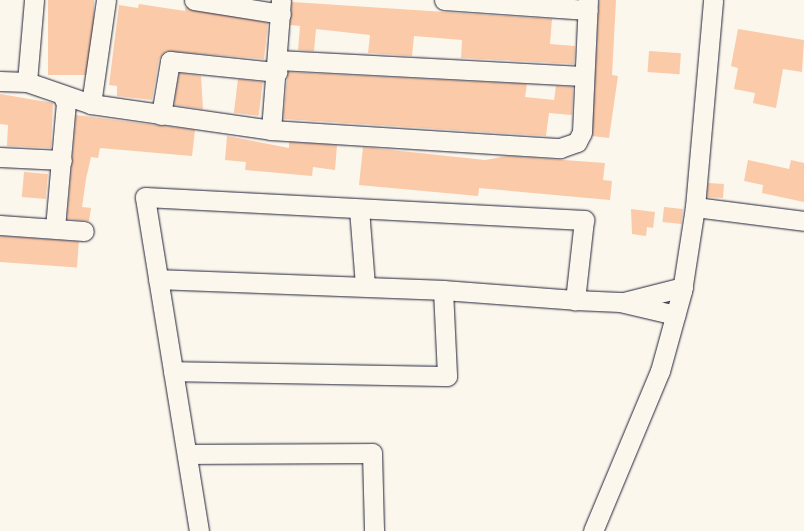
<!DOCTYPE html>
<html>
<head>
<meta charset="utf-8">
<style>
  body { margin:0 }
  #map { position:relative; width:804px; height:531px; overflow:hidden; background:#fbf7ec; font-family:"Comic Neue",sans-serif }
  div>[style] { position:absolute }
  .building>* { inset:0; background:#facaa9; transform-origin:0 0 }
  .roads { filter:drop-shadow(0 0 1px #22223b) drop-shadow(0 0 1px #22223b) }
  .minor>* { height:19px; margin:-9.5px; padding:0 9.5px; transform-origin:9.5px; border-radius:9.5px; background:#fbf7ec }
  span { translate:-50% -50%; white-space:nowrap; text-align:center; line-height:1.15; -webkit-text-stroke:4px #fbf7ec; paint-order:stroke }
</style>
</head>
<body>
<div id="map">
  <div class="building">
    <i style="left:48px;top:0;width:46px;height:75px"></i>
    <i style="clip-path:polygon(599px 0,616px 0,612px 75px,618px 76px,609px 138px,592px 136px)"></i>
    <i style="clip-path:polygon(292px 2px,552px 19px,550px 44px,575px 46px,574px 64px,461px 58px,462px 40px,414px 36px,412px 56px,368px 53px,370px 35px,316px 29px,314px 51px,298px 50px,300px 26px,290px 25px)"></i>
    <i style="clip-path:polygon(139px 4px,185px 11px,185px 7px,268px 23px,264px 59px,166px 51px,159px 59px,152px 100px,117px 96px,117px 86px,109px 85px,119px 5px,138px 8px)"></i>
    <i style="clip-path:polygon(738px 29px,804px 40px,802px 72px,783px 69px,776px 108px,753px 103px,755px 93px,734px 89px,738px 68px,731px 66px)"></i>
    <i style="left:649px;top:51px;width:32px;height:21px;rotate:4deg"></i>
    <i style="clip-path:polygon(288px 72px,527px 84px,525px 97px,554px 100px,556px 86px,573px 87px,572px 115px,549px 113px,546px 136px,283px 119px)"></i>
    <i style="clip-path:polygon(179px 73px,201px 76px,203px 109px,174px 105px)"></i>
    <i style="left:238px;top:79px;width:25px;height:34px;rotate:7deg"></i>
    <i style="clip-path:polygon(0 94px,53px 103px,51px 148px,7px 146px,8px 125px,0 124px)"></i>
    <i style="clip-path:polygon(76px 115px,195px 130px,192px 156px,100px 148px,98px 158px,91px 157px,86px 179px,82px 207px,91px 208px,89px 221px,67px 219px)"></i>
    <i style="clip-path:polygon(227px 136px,289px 148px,289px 142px,337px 145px,335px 170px,313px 167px,312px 176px,245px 170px,246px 162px,225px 160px)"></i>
    <i style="clip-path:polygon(363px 147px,485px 160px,507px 156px,605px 163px,603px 180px,612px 181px,610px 200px,479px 188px,478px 196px,359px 185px)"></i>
    <i style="clip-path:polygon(748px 160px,789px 169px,791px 160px,804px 163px,804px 202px,762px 193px,763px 185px,744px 181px)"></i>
    <i style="left:24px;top:172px;width:24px;height:25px;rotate:5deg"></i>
    <i style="left:708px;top:183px;width:16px;height:14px;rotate:4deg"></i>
    <i style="left:664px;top:207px;width:19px;height:15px;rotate:6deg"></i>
    <i style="clip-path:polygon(631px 209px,655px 212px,653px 228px,647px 227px,646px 236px,632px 234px)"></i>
    <i style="left:0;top:236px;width:79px;height:26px;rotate:4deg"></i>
  </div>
  <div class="roads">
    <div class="minor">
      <i style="left:34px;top:0;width:82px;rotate:94.9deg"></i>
      <i style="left:27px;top:82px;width:68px;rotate:19deg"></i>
      <i style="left:106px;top:0;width:105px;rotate:98.2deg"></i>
      <i style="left:91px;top:104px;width:182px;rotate:8.2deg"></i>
      <i style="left:271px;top:130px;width:290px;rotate:3.6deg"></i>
      <i style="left:560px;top:148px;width:18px;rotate:-19deg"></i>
      <i style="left:577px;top:142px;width:11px;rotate:-63deg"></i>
      <i style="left:582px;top:132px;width:132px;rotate:-87.4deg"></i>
      <i style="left:194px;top:0;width:88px;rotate:9.1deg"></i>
      <i style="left:444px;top:0;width:144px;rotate:4deg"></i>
      <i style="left:278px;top:60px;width:305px;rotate:3deg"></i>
      <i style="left:0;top:81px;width:27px;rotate:2deg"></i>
      <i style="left:161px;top:115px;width:55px;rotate:-80.5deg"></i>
      <i style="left:170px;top:61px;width:108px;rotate:5.9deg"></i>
      <i style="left:271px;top:130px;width:130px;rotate:-85.6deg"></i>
      <i style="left:0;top:157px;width:62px;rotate:2.8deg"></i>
      <i style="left:695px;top:207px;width:110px;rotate:7.3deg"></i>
      <i style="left:359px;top:209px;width:76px;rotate:85.5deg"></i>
      <i style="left:0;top:225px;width:84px;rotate:4.1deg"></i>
      <i style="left:55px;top:228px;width:125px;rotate:-85deg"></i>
      <i style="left:66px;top:103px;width:7px;rotate:-117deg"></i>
      <i style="left:158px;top:279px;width:285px;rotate:2.2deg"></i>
      <i style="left:443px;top:290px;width:86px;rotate:87.3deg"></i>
      <i style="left:447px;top:376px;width:274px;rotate:-179deg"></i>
      <i style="left:443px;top:290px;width:132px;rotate:4.3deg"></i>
      <i style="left:624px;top:302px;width:61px;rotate:-14.3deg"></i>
      <i style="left:187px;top:454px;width:185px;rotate:-0.3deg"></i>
      <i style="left:372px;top:453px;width:78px;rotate:88.5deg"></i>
      <i style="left:199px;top:531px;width:338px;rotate:-99.2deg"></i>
      <i style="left:145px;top:197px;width:440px;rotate:3deg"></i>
      <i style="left:584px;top:220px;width:81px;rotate:96.4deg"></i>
      <i style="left:575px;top:300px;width:45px;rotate:2.5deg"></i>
      <i style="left:620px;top:302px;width:57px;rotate:13.3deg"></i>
      <i style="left:593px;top:531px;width:173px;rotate:-67.3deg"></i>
      <i style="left:660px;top:371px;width:83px;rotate:-74.6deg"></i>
      <i style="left:682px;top:291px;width:85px;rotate:-81.2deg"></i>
      <i style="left:695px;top:207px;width:208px;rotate:-85deg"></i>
    </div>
  </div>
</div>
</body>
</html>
